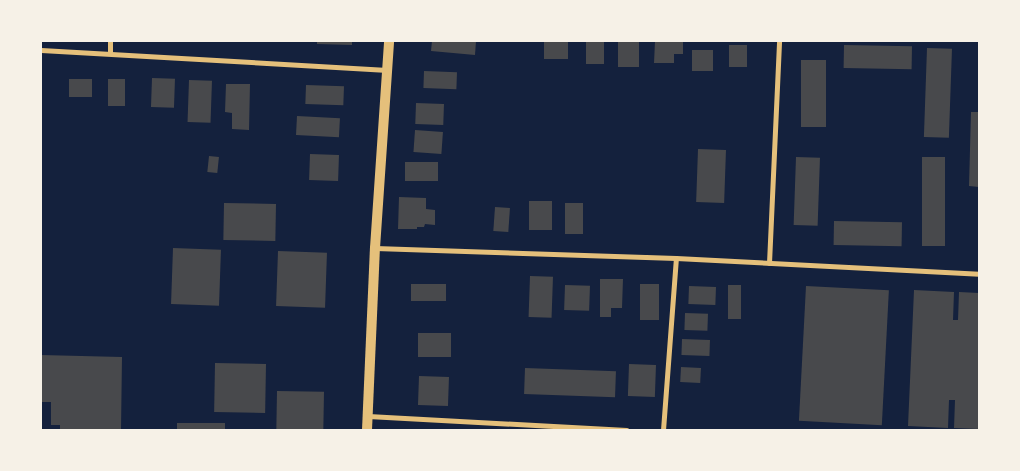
<!DOCTYPE html>
<html>
<head>
<meta charset="utf-8">
<style>
  body { margin:0 }
  #map { position:relative; width:1020px; height:471px; overflow:hidden; background:#14213d; font-family:"Roboto Condensed",sans-serif }
  div>[style] { position:absolute }
  .building>* { inset:0; background:#48494c; transform-origin:0 0 }
  .minor>* { height:5px; margin:-2.5px; padding:0 2.5px; transform-origin:2.5px; border-radius:2.5px; background:#e5c07b }
  .secondary>* { height:10px; margin:-5px; padding:0 5px; transform-origin:5px; border-radius:5px; background:#e5c07b }
  span { translate:-50% -50%; white-space:nowrap; text-align:center; line-height:1.15; -webkit-text-stroke:4.5px #f6f1e7; paint-order:stroke }
  .frame { position:absolute; inset:0; border:42px solid #f6f1e7; pointer-events:none }
</style>
</head>
<body>
<div id="map">
  <div class="building">
    <i style="clip-path:polygon(317px 41px,352px 41px,352px 45px,317px 44px)"></i>
    <i style="clip-path:polygon(432px 41px,476px 41px,475px 55px,431px 51px)"></i>
    <i style="left:544px;top:41px;width:24px;height:18px"></i>
    <i style="left:586px;top:41px;width:18px;height:23px"></i>
    <i style="left:618px;top:41px;width:21px;height:26px"></i>
    <i style="clip-path:polygon(655px 41px,683px 41px,683px 54px,674px 54px,674px 63px,654px 63px)"></i>
    <i style="left:729px;top:45px;width:18px;height:22px"></i>
    <i style="left:844px;top:45px;width:68px;height:23px;rotate:1deg"></i>
    <i style="left:927px;top:48px;width:25px;height:89px;rotate:2deg"></i>
    <i style="left:692px;top:50px;width:21px;height:21px"></i>
    <i style="left:801px;top:60px;width:25px;height:67px"></i>
    <i style="left:424px;top:71px;width:33px;height:17px;rotate:2deg"></i>
    <i style="left:152px;top:78px;width:23px;height:29px;rotate:2deg"></i>
    <i style="left:69px;top:79px;width:23px;height:18px"></i>
    <i style="left:108px;top:79px;width:17px;height:27px"></i>
    <i style="left:189px;top:80px;width:23px;height:42px;rotate:2deg"></i>
    <i style="clip-path:polygon(226px 84px,250px 84px,249px 130px,232px 129px,232px 113px,225px 112px)"></i>
    <i style="left:306px;top:85px;width:38px;height:19px;rotate:2deg"></i>
    <i style="left:416px;top:103px;width:28px;height:21px;rotate:2deg"></i>
    <i style="clip-path:polygon(971px 112px,979px 112px,979px 187px,969px 186px)"></i>
    <i style="left:297px;top:116px;width:43px;height:19px;rotate:3deg"></i>
    <i style="left:415px;top:130px;width:28px;height:22px;rotate:4deg"></i>
    <i style="left:698px;top:149px;width:28px;height:53px;rotate:2deg"></i>
    <i style="left:310px;top:154px;width:29px;height:26px;rotate:2deg"></i>
    <i style="left:209px;top:156px;width:10px;height:16px;rotate:6deg"></i>
    <i style="left:796px;top:157px;width:24px;height:68px;rotate:2deg"></i>
    <i style="left:922px;top:157px;width:23px;height:89px"></i>
    <i style="left:405px;top:162px;width:33px;height:19px"></i>
    <i style="clip-path:polygon(399px 197px,426px 198px,426px 209px,435px 210px,435px 225px,425px 224px,424px 227px,417px 227px,417px 229px,398px 229px)"></i>
    <i style="left:529px;top:201px;width:23px;height:29px"></i>
    <i style="left:224px;top:203px;width:52px;height:37px;rotate:1deg"></i>
    <i style="left:565px;top:203px;width:18px;height:31px"></i>
    <i style="left:495px;top:207px;width:15px;height:24px;rotate:4deg"></i>
    <i style="left:834px;top:221px;width:68px;height:24px;rotate:1deg"></i>
    <i style="left:173px;top:248px;width:48px;height:56px;rotate:2deg"></i>
    <i style="left:278px;top:251px;width:49px;height:55px;rotate:2deg"></i>
    <i style="left:530px;top:276px;width:23px;height:41px;rotate:2deg"></i>
    <i style="clip-path:polygon(600px 279px,623px 279px,622px 308px,611px 308px,611px 317px,600px 317px)"></i>
    <i style="left:411px;top:284px;width:35px;height:17px"></i>
    <i style="left:640px;top:284px;width:19px;height:36px"></i>
    <i style="left:565px;top:285px;width:25px;height:25px;rotate:2deg"></i>
    <i style="left:728px;top:285px;width:13px;height:34px"></i>
    <i style="left:689px;top:286px;width:27px;height:18px;rotate:2deg"></i>
    <i style="left:806px;top:286px;width:83px;height:135px;rotate:3deg"></i>
    <i style="clip-path:polygon(914px 290px,954px 292px,953px 320px,958px 320px,959px 292px,979px 293px,979px 429px,954px 428px,955px 400px,949px 400px,948px 428px,908px 426px)"></i>
    <i style="left:685px;top:313px;width:23px;height:17px;rotate:2deg"></i>
    <i style="left:418px;top:333px;width:33px;height:24px"></i>
    <i style="left:682px;top:339px;width:28px;height:16px;rotate:2deg"></i>
    <i style="clip-path:polygon(41px 355px,122px 357px,121px 430px,60px 430px,60px 425px,51px 425px,51px 402px,41px 402px)"></i>
    <i style="left:215px;top:363px;width:51px;height:49px;rotate:1deg"></i>
    <i style="left:629px;top:364px;width:27px;height:32px;rotate:2deg"></i>
    <i style="left:681px;top:367px;width:20px;height:15px;rotate:3deg"></i>
    <i style="left:525px;top:368px;width:91px;height:26px;rotate:2deg"></i>
    <i style="left:419px;top:376px;width:30px;height:29px;rotate:2deg"></i>
    <i style="left:277px;top:391px;width:47px;height:39px;rotate:1deg"></i>
    <i style="left:177px;top:423px;width:48px;height:7px"></i>
  </div>
  <div class="minor">
    <i style="left:41px;top:50px;width:347px;rotate:3.3deg"></i>
    <i style="left:110px;top:53px;width:12px;rotate:-90deg"></i>
    <i style="left:375px;top:248px;width:301px;rotate:1.9deg"></i>
    <i style="left:676px;top:258px;width:303px;rotate:3deg"></i>
    <i style="left:769px;top:263px;width:222px;rotate:-87.4deg"></i>
    <i style="left:368px;top:416px;width:259px;rotate:3.1deg"></i>
    <i style="left:663px;top:430px;width:172px;rotate:-85.7deg"></i>
  </div>
  <div class="secondary">
    <i style="left:367px;top:430px;width:182px;rotate:-87.5deg"></i>
    <i style="left:375px;top:248px;width:207px;rotate:-86.1deg"></i>
  </div>
  <div class="frame"></div>
</div>
</body>
</html>
